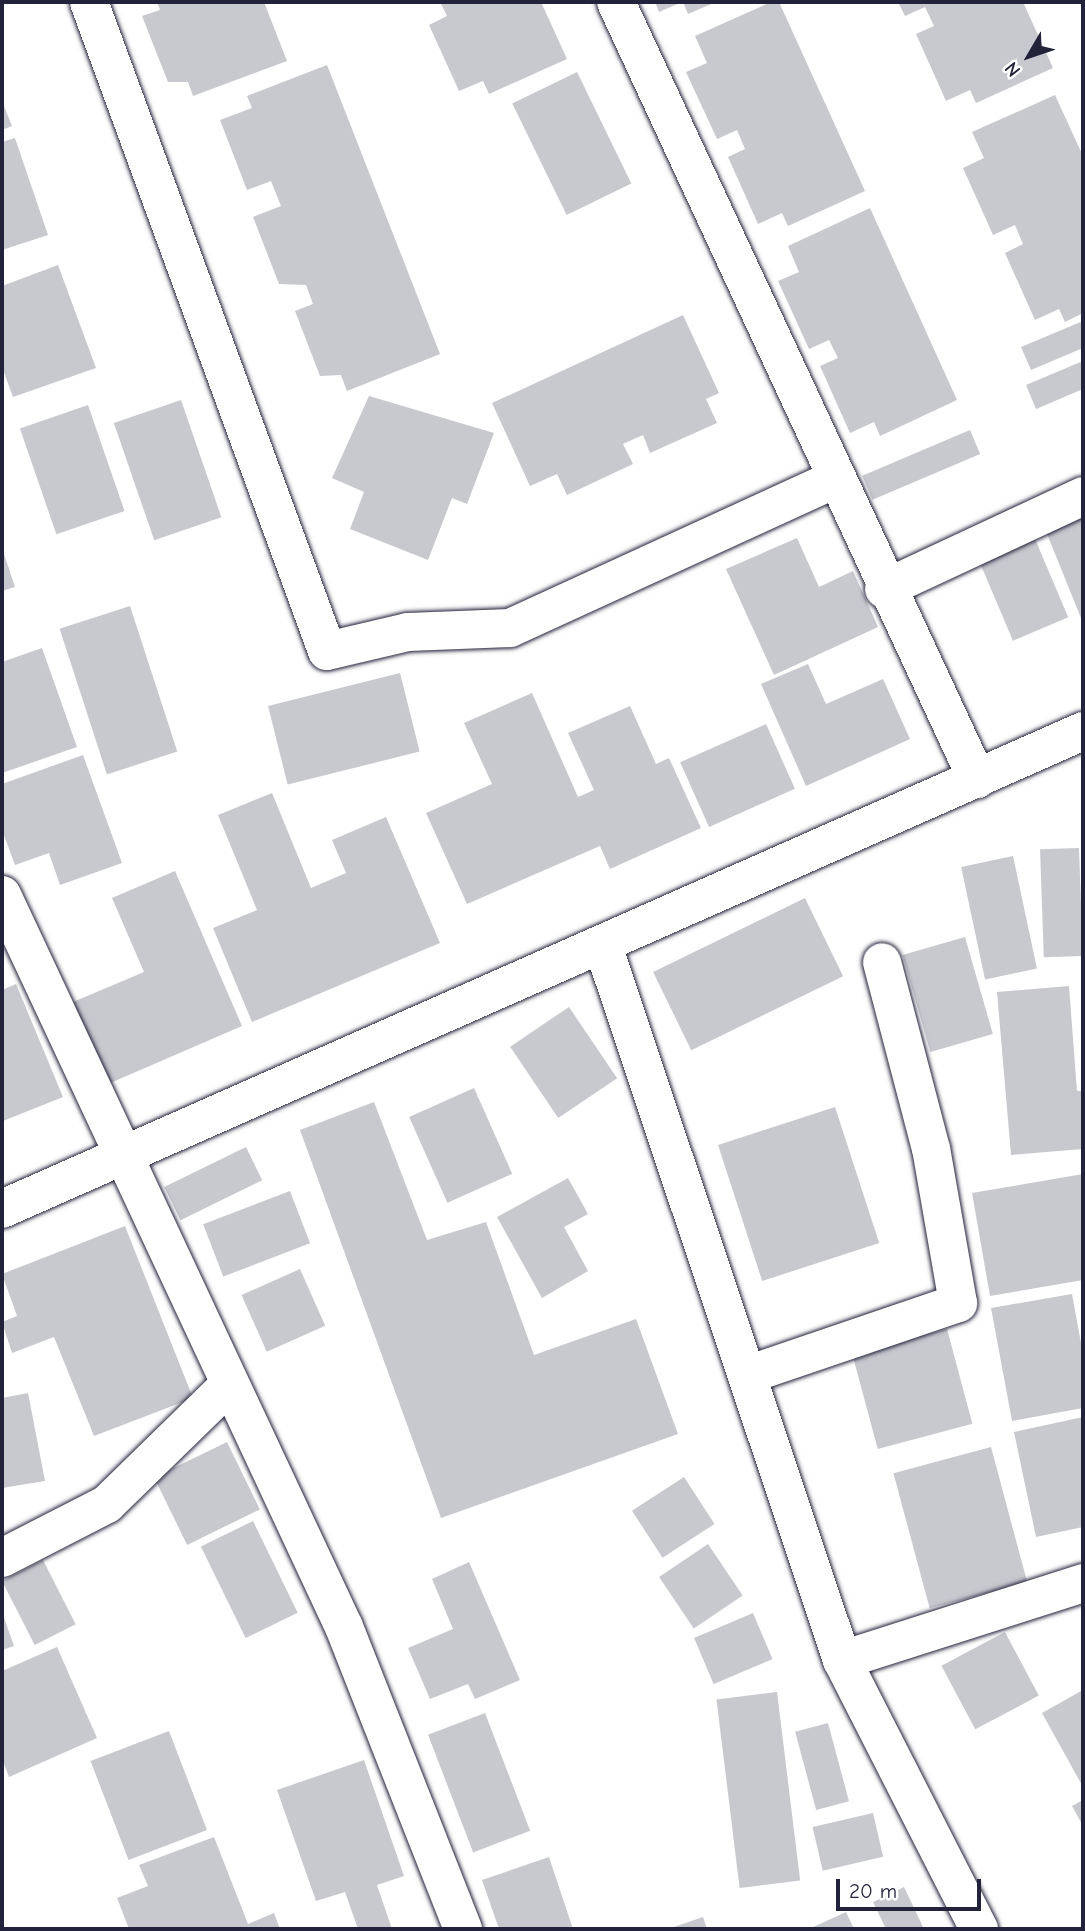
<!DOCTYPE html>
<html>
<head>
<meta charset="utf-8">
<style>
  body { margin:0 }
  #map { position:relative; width:1085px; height:1931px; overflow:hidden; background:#fff; font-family:"Comic Neue",sans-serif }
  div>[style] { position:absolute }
  .building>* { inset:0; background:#c8c8cf; transform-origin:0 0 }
  .roads { filter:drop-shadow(0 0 2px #22223b) drop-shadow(0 0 2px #22223b) }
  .minor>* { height:38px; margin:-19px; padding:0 19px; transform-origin:19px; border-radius:19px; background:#fff }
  span { translate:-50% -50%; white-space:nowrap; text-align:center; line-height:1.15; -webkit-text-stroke:5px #fff; paint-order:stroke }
  .frame { position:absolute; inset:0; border:4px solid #22223b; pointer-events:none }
  .north { position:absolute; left:994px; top:21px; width:70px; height:70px; -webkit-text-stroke:5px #fff; paint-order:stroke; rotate:231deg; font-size:19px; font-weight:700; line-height:28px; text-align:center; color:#22223b }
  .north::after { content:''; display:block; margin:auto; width:24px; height:32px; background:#22223b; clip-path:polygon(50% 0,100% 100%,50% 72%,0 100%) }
  .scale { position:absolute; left:836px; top:1879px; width:145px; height:32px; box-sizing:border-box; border:4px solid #22223b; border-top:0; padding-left:9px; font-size:21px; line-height:24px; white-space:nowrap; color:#22223b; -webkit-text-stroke:5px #fff; paint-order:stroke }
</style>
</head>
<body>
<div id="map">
  <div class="building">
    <i style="clip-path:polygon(157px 2px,264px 2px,287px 61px,193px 96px,188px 82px,168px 82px,142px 16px,160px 10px)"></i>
    <i style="clip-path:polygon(440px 2px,541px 2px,567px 59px,489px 94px,483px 81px,459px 91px,429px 25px,447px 16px)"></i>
    <i style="clip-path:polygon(655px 2px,682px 2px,659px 12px)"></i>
    <i style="clip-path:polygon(683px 2px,716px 2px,688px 14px)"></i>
    <i style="clip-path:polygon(771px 2px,779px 2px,865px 191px,788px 226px,782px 213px,758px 224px,728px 157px,745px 149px,737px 130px,717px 139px,686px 72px,707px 63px,695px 36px)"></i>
    <i style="clip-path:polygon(898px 2px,1023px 2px,1053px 68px,976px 103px,970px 90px,946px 101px,916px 34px,934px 26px,925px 7px,905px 16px)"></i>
    <i style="clip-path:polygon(327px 65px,440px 354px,347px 391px,341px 375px,320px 376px,295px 311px,313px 304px,306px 285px,279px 284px,253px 217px,281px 206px,271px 181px,247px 190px,220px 120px,252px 108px,247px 96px)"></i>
    <i style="left:577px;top:72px;width:124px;height:72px;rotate:64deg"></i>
    <i style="clip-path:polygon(1055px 95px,1083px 156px,1083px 313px,1065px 322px,1059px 309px,1035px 320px,1005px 253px,1023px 244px,1015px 225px,993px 235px,963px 168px,984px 158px,972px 132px)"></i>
    <i style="clip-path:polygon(2px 101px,12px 126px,2px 130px)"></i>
    <i style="clip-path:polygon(15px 138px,48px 235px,2px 250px,2px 142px)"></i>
    <i style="clip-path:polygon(870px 208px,957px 400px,880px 436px,874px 422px,850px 433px,820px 366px,838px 358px,829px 340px,809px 349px,778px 281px,799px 272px,788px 246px)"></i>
    <i style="clip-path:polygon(58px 265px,96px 368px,13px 397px,2px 367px,2px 286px)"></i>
    <i style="clip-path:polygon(683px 315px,719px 393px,706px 399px,717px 423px,650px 453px,643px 435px,623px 444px,633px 464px,567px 495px,557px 474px,530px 486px,492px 403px)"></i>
    <i style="clip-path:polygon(1083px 321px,1083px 348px,1031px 370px,1021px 347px)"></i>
    <i style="clip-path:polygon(1083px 361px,1083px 389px,1036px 409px,1026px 385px)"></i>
    <i style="clip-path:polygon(369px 396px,494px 433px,467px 504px,452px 498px,428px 560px,350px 529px,364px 492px,332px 478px)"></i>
    <i style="left:181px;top:400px;width:124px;height:71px;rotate:71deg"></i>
    <i style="left:88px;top:405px;width:112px;height:72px;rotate:71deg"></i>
    <i style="left:970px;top:430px;width:26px;height:117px;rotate:67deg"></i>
    <i style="clip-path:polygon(1083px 508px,1083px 623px,1043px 524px)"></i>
    <i style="clip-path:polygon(797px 538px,819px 587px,853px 571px,878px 627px,774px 675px,726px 569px)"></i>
    <i style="left:1035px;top:539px;width:85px;height:60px;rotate:67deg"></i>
    <i style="clip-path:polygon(2px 548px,15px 587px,2px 591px)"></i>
    <i style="left:130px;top:606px;width:153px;height:74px;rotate:72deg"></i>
    <i style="clip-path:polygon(42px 648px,77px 747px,2px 773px,2px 662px)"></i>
    <i style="clip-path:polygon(808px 664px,826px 704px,883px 679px,910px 739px,806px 786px,761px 684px)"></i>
    <i style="left:400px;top:673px;width:81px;height:136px;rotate:76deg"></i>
    <i style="clip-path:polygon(532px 693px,578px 797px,594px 790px,568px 733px,630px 706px,656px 764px,669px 758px,701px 828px,610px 869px,600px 846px,467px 904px,426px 813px,492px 784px,464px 723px)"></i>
    <i style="left:766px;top:724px;width:71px;height:94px;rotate:66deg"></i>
    <i style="clip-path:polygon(83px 755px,122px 863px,60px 885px,49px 853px,15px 865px,2px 830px,2px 784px)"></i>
    <i style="clip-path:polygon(272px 793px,311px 888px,346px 873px,332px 840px,386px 817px,440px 943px,252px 1022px,213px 928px,257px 910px,218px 815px)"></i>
    <i style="left:1079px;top:848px;width:108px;height:39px;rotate:88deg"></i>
    <i style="left:1013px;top:856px;width:115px;height:53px;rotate:78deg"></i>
    <i style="clip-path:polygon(175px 871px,242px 1026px,108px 1084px,73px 1002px,144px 972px,112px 898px)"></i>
    <i style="left:805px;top:898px;width:87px;height:169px;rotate:64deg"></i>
    <i style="left:965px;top:937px;width:101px;height:65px;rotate:74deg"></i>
    <i style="clip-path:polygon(16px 984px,63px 1097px,3px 1121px,2px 990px)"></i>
    <i style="clip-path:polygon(1069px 986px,1077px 1091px,1083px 1091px,1083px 1149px,1011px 1155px,997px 992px)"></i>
    <i style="left:569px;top:1007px;width:86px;height:71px;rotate:56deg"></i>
    <i style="left:474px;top:1088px;width:94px;height:71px;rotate:66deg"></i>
    <i style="clip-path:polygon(374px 1102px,427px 1240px,486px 1222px,534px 1355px,636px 1319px,678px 1434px,441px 1518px,300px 1130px)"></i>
    <i style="left:835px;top:1107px;width:143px;height:123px;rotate:72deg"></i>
    <i style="left:246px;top:1147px;width:37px;height:91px;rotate:64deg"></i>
    <i style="clip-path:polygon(1083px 1174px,1083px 1280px,990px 1296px,972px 1193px)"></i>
    <i style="clip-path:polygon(568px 1178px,588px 1214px,564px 1227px,588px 1271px,542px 1298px,497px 1217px)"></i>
    <i style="left:290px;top:1191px;width:56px;height:93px;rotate:69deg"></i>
    <i style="clip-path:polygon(125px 1226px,193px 1398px,94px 1436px,54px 1337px,12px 1353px,2px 1322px,17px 1316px,2px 1274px)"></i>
    <i style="left:300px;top:1269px;width:62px;height:64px;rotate:66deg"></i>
    <i style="clip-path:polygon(1072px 1294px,1083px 1354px,1083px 1408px,1012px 1421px,991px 1308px)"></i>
    <i style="left:947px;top:1329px;width:98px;height:98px;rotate:75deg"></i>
    <i style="clip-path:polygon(28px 1393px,45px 1481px,2px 1488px,2px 1398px)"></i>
    <i style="clip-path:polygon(1083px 1417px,1083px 1527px,1036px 1537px,1014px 1432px)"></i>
    <i style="left:227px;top:1442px;width:75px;height:81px;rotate:64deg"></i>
    <i style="left:991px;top:1447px;width:140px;height:101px;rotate:75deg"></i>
    <i style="left:684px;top:1477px;width:56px;height:62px;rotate:57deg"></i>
    <i style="left:253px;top:1521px;width:102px;height:58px;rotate:64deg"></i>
    <i style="left:708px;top:1544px;width:62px;height:59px;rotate:56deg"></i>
    <i style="left:43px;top:1560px;width:72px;height:46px;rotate:63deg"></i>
    <i style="clip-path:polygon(469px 1562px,520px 1680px,475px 1699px,468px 1684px,430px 1699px,408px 1648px,453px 1629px,432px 1579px)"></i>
    <i style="clip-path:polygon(2px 1612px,14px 1646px,2px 1650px)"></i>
    <i style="left:753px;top:1613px;width:50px;height:64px;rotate:67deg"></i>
    <i style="left:1005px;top:1632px;width:72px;height:72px;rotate:62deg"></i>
    <i style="clip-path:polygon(57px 1647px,97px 1738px,9px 1777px,2px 1759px,2px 1671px)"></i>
    <i style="clip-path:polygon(1083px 1690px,1083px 1787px,1042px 1713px)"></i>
    <i style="left:777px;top:1692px;width:190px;height:61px;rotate:83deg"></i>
    <i style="left:485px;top:1713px;width:126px;height:61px;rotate:69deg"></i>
    <i style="left:828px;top:1723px;width:81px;height:34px;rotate:75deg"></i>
    <i style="left:169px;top:1731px;width:106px;height:84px;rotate:69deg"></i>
    <i style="clip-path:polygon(364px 1760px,404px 1876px,377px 1885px,392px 1929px,358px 1929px,345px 1892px,316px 1901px,277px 1790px)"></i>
    <i style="clip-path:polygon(1083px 1800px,1083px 1826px,1072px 1806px)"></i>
    <i style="left:873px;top:1813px;width:45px;height:62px;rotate:77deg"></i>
    <i style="clip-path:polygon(214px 1837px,248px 1924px,274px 1913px,280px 1929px,129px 1929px,117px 1898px,148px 1886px,139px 1865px)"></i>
    <i style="clip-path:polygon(549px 1857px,573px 1929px,499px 1929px,482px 1880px)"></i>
    <i style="clip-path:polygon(904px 1887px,924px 1929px,886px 1929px,873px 1902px)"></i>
    <i style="clip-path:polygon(846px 1912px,854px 1929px,809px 1929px)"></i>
    <i style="clip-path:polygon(703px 1917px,707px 1929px,668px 1929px)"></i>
  </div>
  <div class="roads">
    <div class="minor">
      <i style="left:89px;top:2px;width:691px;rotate:69.86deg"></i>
      <i style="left:327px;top:651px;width:83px;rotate:-13.2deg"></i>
      <i style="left:408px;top:632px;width:102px;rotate:-2.2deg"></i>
      <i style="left:510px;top:628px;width:358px;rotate:-24.6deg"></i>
      <i style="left:616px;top:2px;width:857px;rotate:65.08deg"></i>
      <i style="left:884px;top:589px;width:220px;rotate:-25deg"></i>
      <i style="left:2px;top:895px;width:808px;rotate:64.96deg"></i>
      <i style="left:344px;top:1627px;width:325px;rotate:68.5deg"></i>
      <i style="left:603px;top:946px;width:753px;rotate:71.49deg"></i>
      <i style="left:842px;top:1660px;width:302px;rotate:63deg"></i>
      <i style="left:2px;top:1209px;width:1182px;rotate:-23.85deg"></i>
      <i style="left:747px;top:1375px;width:223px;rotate:-18.8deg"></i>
      <i style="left:958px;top:1303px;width:156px;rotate:-99.9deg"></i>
      <i style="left:931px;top:1149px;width:193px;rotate:-104.7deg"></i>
      <i style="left:2px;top:1558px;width:118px;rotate:-27.2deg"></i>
      <i style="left:107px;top:1504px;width:170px;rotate:-44.3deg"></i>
      <i style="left:842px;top:1660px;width:253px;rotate:-17.7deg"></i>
    </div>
  </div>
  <div class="frame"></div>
  <div class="north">N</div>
  <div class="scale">20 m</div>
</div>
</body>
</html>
